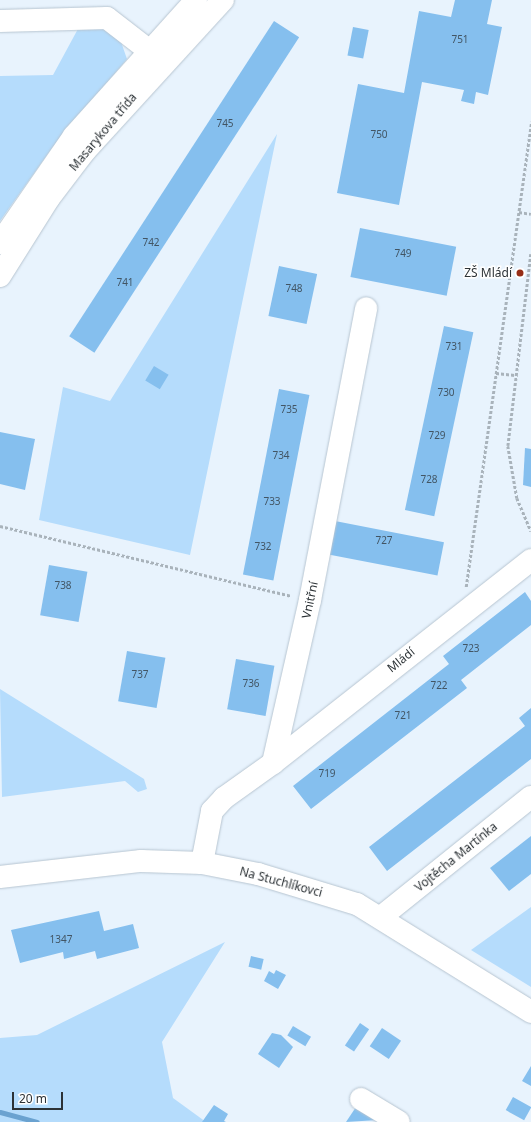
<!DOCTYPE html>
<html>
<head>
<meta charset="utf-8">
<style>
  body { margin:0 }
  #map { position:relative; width:531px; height:1122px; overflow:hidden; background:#e8f3fd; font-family:"Noto Sans",sans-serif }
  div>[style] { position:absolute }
  .green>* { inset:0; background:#b5dcfc }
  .stream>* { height:5px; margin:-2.5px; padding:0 2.5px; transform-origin:2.5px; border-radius:2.5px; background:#6aa2d0 }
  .building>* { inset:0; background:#85bfee; transform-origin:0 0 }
  .path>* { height:2.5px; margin-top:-1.25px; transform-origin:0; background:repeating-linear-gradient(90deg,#a9b3bb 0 3px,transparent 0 5px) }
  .roads { filter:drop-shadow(0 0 1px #b7c5d1) drop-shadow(0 0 1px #b7c5d1) }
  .minor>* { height:22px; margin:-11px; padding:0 11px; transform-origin:11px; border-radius:11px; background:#fff }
  .dots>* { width:11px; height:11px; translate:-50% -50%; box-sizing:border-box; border:2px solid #fff; border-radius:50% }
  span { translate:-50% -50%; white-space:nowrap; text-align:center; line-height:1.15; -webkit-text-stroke:3px #fff; paint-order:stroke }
  .number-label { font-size:10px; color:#425564 }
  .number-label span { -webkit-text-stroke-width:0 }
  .street-label { font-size:12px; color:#2c3236 }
  .poi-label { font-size:12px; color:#2c3236 }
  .right { translate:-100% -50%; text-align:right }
  .scale { position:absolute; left:12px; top:1092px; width:51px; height:18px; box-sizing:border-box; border:2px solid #2c3236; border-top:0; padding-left:5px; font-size:12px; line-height:14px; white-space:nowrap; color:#2c3236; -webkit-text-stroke:3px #fff; paint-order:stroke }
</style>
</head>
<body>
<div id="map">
  <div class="green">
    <i style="clip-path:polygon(104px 26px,120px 39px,127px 59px,52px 148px,0 221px,0 76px,53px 75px,79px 27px)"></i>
    <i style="clip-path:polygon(277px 134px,190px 555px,39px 520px,63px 387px,110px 401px)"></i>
    <i style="clip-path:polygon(0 689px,144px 779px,147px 789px,138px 792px,125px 781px,2px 797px)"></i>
    <i style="clip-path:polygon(531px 907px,531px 987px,471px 950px)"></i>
    <i style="clip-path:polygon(225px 942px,162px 1042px,173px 1098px,206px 1122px,0 1122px,0 1038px,37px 1035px)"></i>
  </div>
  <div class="stream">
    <i style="left:0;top:1112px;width:38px;rotate:15deg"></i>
  </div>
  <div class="building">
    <i style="clip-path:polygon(455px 0,492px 0,487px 24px,502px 27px,488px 95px,476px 92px,474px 104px,461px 101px,464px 90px,422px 82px,399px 205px,337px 193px,358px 84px,404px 93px,419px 11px,451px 17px)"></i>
    <i style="left:274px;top:21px;width:30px;height:376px;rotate:33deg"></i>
    <i style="left:353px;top:27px;width:16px;height:29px;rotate:11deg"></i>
    <i style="left:360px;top:228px;width:98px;height:50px;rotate:11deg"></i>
    <i style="left:279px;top:266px;width:39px;height:51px;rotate:12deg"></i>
    <i style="left:444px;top:326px;width:30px;height:188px;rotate:12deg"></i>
    <i style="left:154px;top:366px;width:17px;height:17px;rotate:31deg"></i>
    <i style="left:279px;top:389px;width:31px;height:189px;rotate:11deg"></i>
    <i style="clip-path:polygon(0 432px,35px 439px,25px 490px,0 484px)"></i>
    <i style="clip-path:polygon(525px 448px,531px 449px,531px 487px,523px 485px)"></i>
    <i style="left:335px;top:521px;width:111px;height:34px;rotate:11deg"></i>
    <i style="left:49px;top:565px;width:39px;height:51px;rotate:10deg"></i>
    <i style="clip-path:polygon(525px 592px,531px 601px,531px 625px,461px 680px,467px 688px,311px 809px,293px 786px,449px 664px,443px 656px)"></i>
    <i style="left:127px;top:651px;width:39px;height:51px;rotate:10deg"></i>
    <i style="left:236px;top:659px;width:39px;height:51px;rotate:10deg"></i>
    <i style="clip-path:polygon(531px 708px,531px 759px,387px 871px,369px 847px,525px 726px,519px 718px)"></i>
    <i style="clip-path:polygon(531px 836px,531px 874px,509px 891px,490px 868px)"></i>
    <i style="clip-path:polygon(99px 911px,104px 931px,133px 924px,139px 948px,97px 959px,95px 951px,64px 959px,63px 952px,20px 963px,11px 930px)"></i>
    <i style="left:251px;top:956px;width:13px;height:11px;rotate:13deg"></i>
    <i style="clip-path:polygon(276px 970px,286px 975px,278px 989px,264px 981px,269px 971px,274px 974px)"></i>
    <i style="left:360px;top:1023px;width:11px;height:27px;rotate:34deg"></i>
    <i style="left:293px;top:1026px;width:21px;height:11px;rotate:31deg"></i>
    <i style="left:382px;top:1028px;width:23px;height:22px;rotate:34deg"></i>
    <i style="clip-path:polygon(272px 1033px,281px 1035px,293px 1047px,279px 1068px,258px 1054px)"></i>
    <i style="clip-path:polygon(531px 1066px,531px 1086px,522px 1081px)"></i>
    <i style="left:513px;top:1097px;width:21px;height:15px;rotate:29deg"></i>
    <i style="clip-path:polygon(214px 1105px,228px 1114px,224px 1121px,226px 1122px,202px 1122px)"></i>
    <i style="clip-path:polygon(356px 1107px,378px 1120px,346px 1122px)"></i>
  </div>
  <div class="path">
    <i style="left:519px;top:212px;width:12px;rotate:9deg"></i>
    <i style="left:531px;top:254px;width:193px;rotate:96.8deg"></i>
    <i style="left:508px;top:446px;width:53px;rotate:80.2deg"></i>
    <i style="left:517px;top:498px;width:36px;rotate:67deg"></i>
    <i style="left:496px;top:373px;width:19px;rotate:6deg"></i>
    <i style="left:0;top:526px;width:299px;rotate:13.5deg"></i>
    <i style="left:466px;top:587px;width:470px;rotate:-82deg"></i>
  </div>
  <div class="roads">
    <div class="minor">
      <i style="left:0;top:21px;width:107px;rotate:-1.6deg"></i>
      <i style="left:107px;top:18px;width:67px;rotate:37.7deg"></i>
      <i style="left:0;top:243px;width:130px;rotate:-55.3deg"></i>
      <i style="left:74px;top:136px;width:183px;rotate:-48.1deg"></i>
      <i style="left:0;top:276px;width:92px;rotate:-57.9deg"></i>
      <i style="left:49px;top:198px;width:58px;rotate:-52.7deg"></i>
      <i style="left:84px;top:152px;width:206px;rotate:-47.6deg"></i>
      <i style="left:273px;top:763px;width:328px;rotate:-38.2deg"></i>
      <i style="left:202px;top:863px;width:53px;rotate:-79.1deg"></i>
      <i style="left:212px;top:811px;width:18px;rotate:-47deg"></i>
      <i style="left:224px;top:798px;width:60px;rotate:-35.5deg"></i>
      <i style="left:273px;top:763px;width:167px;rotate:-77.2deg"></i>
      <i style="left:310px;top:600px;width:297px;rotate:-79.1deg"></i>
      <i style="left:0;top:877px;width:142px;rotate:-6.5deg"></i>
      <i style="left:141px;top:861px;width:61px;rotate:1.9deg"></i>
      <i style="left:202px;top:863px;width:57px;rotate:11.1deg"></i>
      <i style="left:258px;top:874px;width:103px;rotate:16.9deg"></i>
      <i style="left:357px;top:904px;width:205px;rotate:31.8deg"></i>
      <i style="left:381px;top:917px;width:192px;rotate:-38.7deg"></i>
      <i style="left:361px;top:1099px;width:44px;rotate:31.2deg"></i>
    </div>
  </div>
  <div class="dots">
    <i style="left:520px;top:273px;background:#962d16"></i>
  </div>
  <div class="number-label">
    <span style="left:460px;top:40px">751</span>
    <span style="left:225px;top:124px">745</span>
    <span style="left:379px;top:135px">750</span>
    <span style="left:151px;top:243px">742</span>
    <span style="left:403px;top:254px">749</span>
    <span style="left:125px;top:283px">741</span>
    <span style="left:294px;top:289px">748</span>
    <span style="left:454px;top:347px">731</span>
    <span style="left:446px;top:393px">730</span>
    <span style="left:289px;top:410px">735</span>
    <span style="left:437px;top:436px">729</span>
    <span style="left:281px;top:456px">734</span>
    <span style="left:429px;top:480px">728</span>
    <span style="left:272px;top:502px">733</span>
    <span style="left:384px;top:541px">727</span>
    <span style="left:263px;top:547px">732</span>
    <span style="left:63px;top:586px">738</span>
    <span style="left:471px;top:649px">723</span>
    <span style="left:140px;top:675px">737</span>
    <span style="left:251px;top:684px">736</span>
    <span style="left:439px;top:686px">722</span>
    <span style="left:403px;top:716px">721</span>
    <span style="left:327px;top:774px">719</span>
    <span style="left:61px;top:940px">1347</span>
  </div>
  <div class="street-label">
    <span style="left:103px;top:132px;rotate:-50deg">Masarykova třída</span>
    <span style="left:310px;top:600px;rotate:-78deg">Vnitřní</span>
    <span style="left:401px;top:660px;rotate:-39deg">Mládí</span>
    <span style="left:456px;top:857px;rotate:-39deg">Vojtěcha Martínka</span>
    <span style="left:281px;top:882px;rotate:15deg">Na Stuchlíkovci</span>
  </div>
  <div class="poi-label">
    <span class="right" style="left:512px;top:273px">ZŠ Mládí</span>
  </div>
  <div class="scale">20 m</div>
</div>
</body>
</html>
